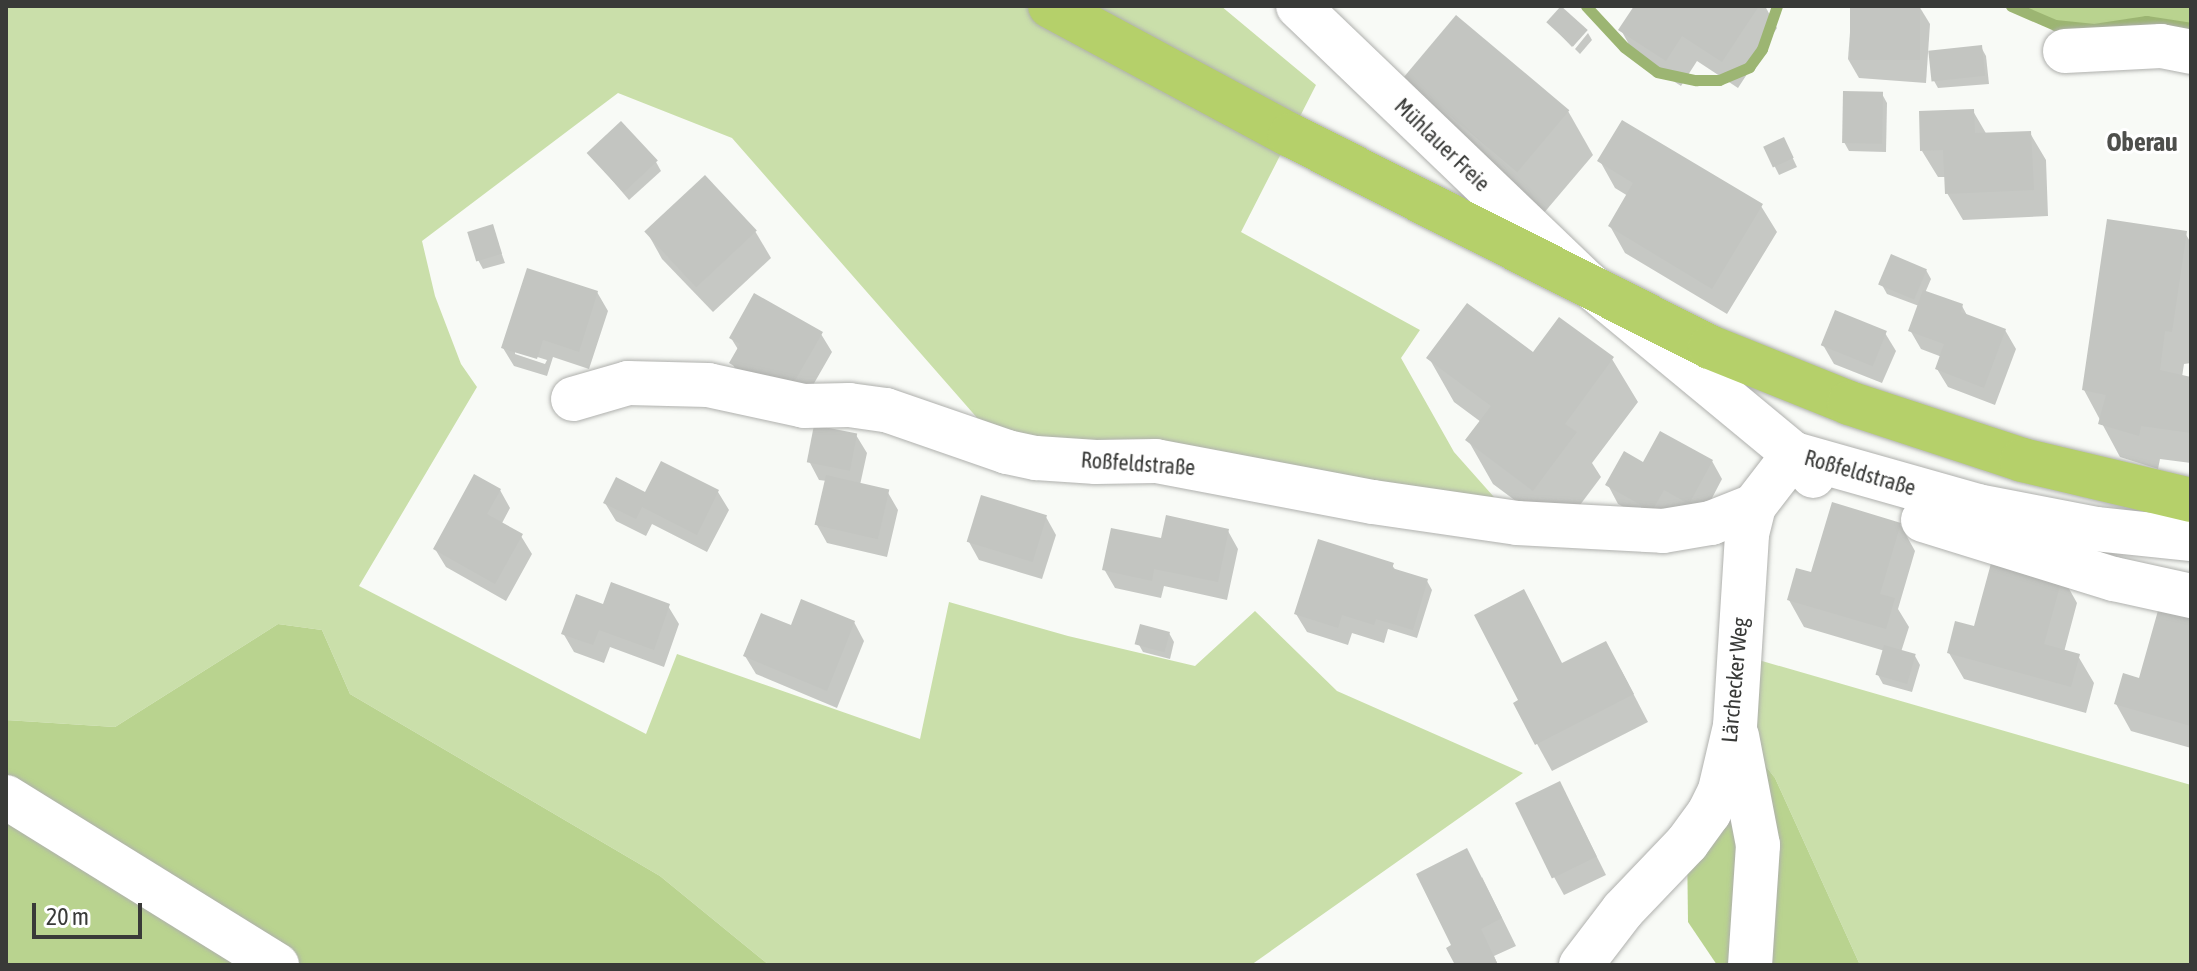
<!DOCTYPE html>
<html>
<head>
<meta charset="utf-8">
<style>
  body { margin:0 }
  #map { position:relative; width:2197px; height:971px; overflow:hidden; background:#f8faf6; font-family:"Asap Condensed",sans-serif }
  div>[style] { position:absolute }
  .green>* { inset:0; background:#cadfaa }
  .forest>* { inset:0; background:#b9d38f }
  .shadow>* { inset:0; background:#0003 }
  .stream>* { height:11px; margin:-5.5px; padding:0 5.5px; transform-origin:5.5px; border-radius:5.5px; background:#9cb572 }
  .building>* { inset:0; background:#c3c5c1; transform-origin:0 0 }
  .roads { filter:drop-shadow(0 0 2px #afb0ad) drop-shadow(0 0 2px #afb0ad) }
  .minor>* { height:44px; margin:-22px; padding:0 22px; transform-origin:22px; border-radius:22px; background:#fff }
  .major>* { height:44px; margin:-22px; padding:0 22px; transform-origin:22px; border-radius:22px; background:#b5d06a }
  span { translate:-50% -50%; white-space:nowrap; text-align:center; line-height:1.15; -webkit-text-stroke:6px #fff; paint-order:stroke }
  .street-label { font-size:22px; color:#393a38 }
  .quarter-label { font-size:26px; color:#4e4f4c; font-weight:700 }
  .frame { position:absolute; inset:0; border:8px solid #393a38; pointer-events:none }
  .scale { position:absolute; left:32px; top:903px; width:110px; height:36px; box-sizing:border-box; border:4px solid #393a38; border-top:0; padding-left:10px; font-size:24px; line-height:28px; white-space:nowrap; color:#393a38; -webkit-text-stroke:6px #fff; paint-order:stroke }
</style>
</head>
<body>
<div id="map">
  <div class="green">
    <i style="clip-path:polygon(6px 6px,1221px 6px,1316px 85px,1241px 232px,1420px 330px,1401px 358px,1454px 452px,1517px 523px,1007px 452px,732px 138px,618px 93px,422px 241px,435px 296px,461px 364px,477px 387px,359px 586px,646px 734px,677px 654px,920px 739px,949px 602px,1068px 636px,1195px 666px,1255px 611px,1337px 691px,1523px 773px,1251px 965px,769px 965px,660px 876px,350px 694px,322px 630px,278px 624px,115px 727px,6px 720px)"></i>
    <i style="clip-path:polygon(1738px 654px,2191px 785px,2191px 965px,1860px 965px,1775px 778px,1735px 726px)"></i>
  </div>
  <div class="forest">
    <i style="clip-path:polygon(2023px 6px,2191px 6px,2191px 52px,2094px 29px,2055px 25px,2020px 10px)"></i>
    <i style="clip-path:polygon(278px 624px,322px 630px,350px 694px,660px 876px,769px 965px,6px 965px,6px 720px,115px 727px)"></i>
    <i style="clip-path:polygon(1735px 726px,1775px 778px,1860px 965px,1717px 965px,1688px 922px,1687px 843px)"></i>
  </div>
  <div class="shadow">
    <i style="clip-path:polygon(1636px 6px,1765px 6px,1777px 28px,1738px 88px,1697px 61px,1681px 86px,1636px 57px,1621px 30px)"></i>
    <i style="clip-path:polygon(1852px 6px,1919px 6px,1930px 24px,1926px 83px,1859px 78px,1848px 59px)"></i>
    <i style="clip-path:polygon(1548px 22px,1585px 31px,1572px 47px)"></i>
    <i style="clip-path:polygon(1588px 33px,1592px 40px,1580px 54px,1575px 49px)"></i>
    <i style="clip-path:polygon(1981px 47px,1986px 56px,1989px 84px,1938px 88px,1933px 79px)"></i>
    <i style="clip-path:polygon(1406px 77px,1568px 111px,1593px 155px,1543px 214px,1431px 121px)"></i>
    <i style="clip-path:polygon(1882px 94px,1887px 103px,1886px 152px,1849px 151px,1844px 142px)"></i>
    <i style="clip-path:polygon(1973px 111px,1987px 135px,2030px 133px,2046px 160px,2048px 216px,1963px 220px,1947px 193px,1947px 177px,1938px 177px,1922px 151px)"></i>
    <i style="clip-path:polygon(1765px 147px,1788px 148px,1797px 167px,1779px 175px)"></i>
    <i style="clip-path:polygon(588px 152px,656px 162px,661px 171px,629px 200px)"></i>
    <i style="clip-path:polygon(1600px 161px,1761px 206px,1777px 232px,1727px 314px,1625px 253px,1610px 226px,1628px 196px,1615px 188px)"></i>
    <i style="clip-path:polygon(492px 227px,505px 263px,483px 269px,478px 260px)"></i>
    <i style="clip-path:polygon(755px 231px,771px 258px,713px 312px,662px 259px,647px 232px)"></i>
    <i style="clip-path:polygon(2185px 233px,2191px 243px,2191px 363px,2184px 364px,2182px 377px,2191px 379px,2191px 463px,2160px 459px,2158px 469px,2120px 457px,2084px 390px)"></i>
    <i style="clip-path:polygon(1926px 270px,1931px 279px,1925px 293px,1962px 306px,1968px 317px,2005px 330px,2016px 349px,1995px 405px,1948px 387px,1937px 369px,1942px 357px,1921px 349px,1910px 330px,1919px 306px,1887px 294px,1882px 285px)"></i>
    <i style="clip-path:polygon(evenodd,597px 292px,608px 311px,589px 369px,553px 357px,547px 376px,514px 366px,503px 348px,597px 292px,515px 350px,547px 360px,545px 364px,515px 354px,515px 350px)"></i>
    <i style="clip-path:polygon(1885px 333px,1896px 351px,1882px 383px,1834px 364px,1823px 345px)"></i>
    <i style="clip-path:polygon(821px 334px,832px 352px,797px 413px,742px 381px,732px 363px,739px 351px,731px 338px)"></i>
    <i style="clip-path:polygon(1534px 355px,1612px 359px,1638px 402px,1592px 463px,1601px 477px,1559px 533px,1493px 484px,1468px 440px,1481px 422px,1454px 402px,1429px 358px)"></i>
    <i style="clip-path:polygon(856px 435px,867px 453px,860px 485px,887px 491px,898px 510px,887px 557px,827px 543px,817px 525px,827px 481px,819px 480px,809px 461px)"></i>
    <i style="clip-path:polygon(1712px 461px,1722px 479px,1700px 521px,1663px 528px,1618px 504px,1608px 485px,1644px 465px)"></i>
    <i style="clip-path:polygon(500px 490px,510px 508px,501px 525px,521px 536px,532px 554px,506px 601px,446px 567px,435px 549px)"></i>
    <i style="clip-path:polygon(718px 492px,729px 510px,707px 552px,652px 524px,646px 536px,616px 521px,605px 503px,646px 495px)"></i>
    <i style="clip-path:polygon(1046px 517px,1056px 535px,1042px 579px,979px 560px,969px 542px)"></i>
    <i style="clip-path:polygon(1900px 524px,1915px 551px,1898px 609px,1909px 627px,1901px 652px,1915px 656px,1920px 665px,1912px 692px,1883px 684px,1878px 675px,1885px 651px,1804px 627px,1789px 600px,1812px 575px)"></i>
    <i style="clip-path:polygon(1228px 531px,1238px 549px,1227px 600px,1164px 586px,1161px 598px,1115px 588px,1104px 569px,1162px 541px)"></i>
    <i style="clip-path:polygon(1392px 565px,1396px 571px,1427px 581px,1432px 590px,1417px 638px,1388px 629px,1384px 643px,1352px 633px,1348px 645px,1307px 632px,1296px 614px)"></i>
    <i style="clip-path:polygon(2062px 576px,2077px 603px,2064px 652px,2078px 656px,2094px 683px,2086px 713px,1964px 679px,1949px 653px,1975px 628px)"></i>
    <i style="clip-path:polygon(605px 606px,668px 606px,679px 624px,664px 667px,610px 647px,604px 663px,574px 652px,563px 633px)"></i>
    <i style="clip-path:polygon(2191px 618px,2191px 748px,2131px 731px,2116px 704px,2141px 680px)"></i>
    <i style="clip-path:polygon(854px 622px,864px 641px,837px 708px,756px 674px,745px 656px)"></i>
    <i style="clip-path:polygon(1169px 633px,1174px 642px,1170px 659px,1143px 652px,1138px 643px)"></i>
    <i style="clip-path:polygon(1563px 665px,1621px 670px,1648px 722px,1552px 771px,1515px 704px)"></i>
    <i style="clip-path:polygon(1560px 783px,1606px 875px,1564px 895px,1554px 877px)"></i>
    <i style="clip-path:polygon(1482px 877px,1516px 946px,1494px 956px,1498px 965px,1457px 965px,1454px 946px)"></i>
  </div>
  <div class="stream">
    <i style="left:1586px;top:6px;width:56px;rotate:47.2deg"></i>
    <i style="left:1624px;top:47px;width:41px;rotate:37.1deg"></i>
    <i style="left:1657px;top:72px;width:40px;rotate:12deg"></i>
    <i style="left:1696px;top:80px;width:23px"></i>
    <i style="left:1719px;top:80px;width:33px;rotate:-23deg"></i>
    <i style="left:1749px;top:67px;width:22px;rotate:-54deg"></i>
    <i style="left:1762px;top:49px;width:46px;rotate:-70.8deg"></i>
    <i style="left:2011px;top:6px;width:48px;rotate:23.4deg"></i>
    <i style="left:2055px;top:25px;width:39px;rotate:6deg"></i>
    <i style="left:2094px;top:29px;width:53px;rotate:-8.7deg"></i>
    <i style="left:2146px;top:21px;width:46px;rotate:8.8deg"></i>
  </div>
  <div class="building">
    <i style="left:1561px;top:6px;width:36px;height:22px;rotate:42deg"></i>
    <i style="clip-path:polygon(1634px 6px,1759px 6px,1722px 62px,1682px 36px,1666px 61px,1618px 30px)"></i>
    <i style="left:1850px;top:6px;width:70px;height:54px"></i>
    <i style="left:1456px;top:15px;width:148px;height:81px;rotate:40deg"></i>
    <i style="left:1982px;top:45px;width:31px;height:54px;rotate:84deg"></i>
    <i style="left:1843px;top:91px;width:40px;height:52px;rotate:1deg"></i>
    <i style="clip-path:polygon(1974px 109px,1975px 133px,2031px 131px,2034px 190px,1945px 194px,1943px 150px,1920px 151px,1919px 111px)"></i>
    <i style="clip-path:polygon(1622px 120px,1763px 204px,1712px 289px,1608px 226px,1633px 183px,1597px 161px)"></i>
    <i style="left:621px;top:121px;width:54px;height:47px;rotate:47deg"></i>
    <i style="left:1784px;top:137px;width:23px;height:23px;rotate:65deg"></i>
    <i style="left:705px;top:175px;width:76px;height:83px;rotate:47deg"></i>
    <i style="clip-path:polygon(2107px 219px,2187px 231px,2172px 332px,2165px 331px,2160px 370px,2191px 377px,2191px 433px,2141px 426px,2139px 436px,2098px 424px,2106px 395px,2082px 390px)"></i>
    <i style="left:493px;top:224px;width:31px;height:27px;rotate:73deg"></i>
    <i style="left:1891px;top:254px;width:39px;height:33px;rotate:23deg"></i>
    <i style="clip-path:polygon(527px 268px,598px 291px,579px 352px,543px 340px,537px 359px,501px 348px)"></i>
    <i style="clip-path:polygon(1923px 290px,1963px 304px,1961px 312px,2006px 329px,1984px 388px,1935px 369px,1944px 344px,1908px 331px)"></i>
    <i style="clip-path:polygon(754px 293px,823px 332px,786px 396px,729px 363px,740px 344px,729px 338px)"></i>
    <i style="clip-path:polygon(1467px 303px,1533px 352px,1559px 317px,1614px 357px,1565px 424px,1577px 432px,1533px 491px,1465px 440px,1491px 406px,1426px 358px)"></i>
    <i style="left:1835px;top:310px;width:56px;height:38px;rotate:22deg"></i>
    <i style="left:814px;top:425px;width:44px;height:38px;rotate:11deg"></i>
    <i style="clip-path:polygon(1660px 431px,1713px 460px,1689px 504px,1664px 490px,1652px 511px,1605px 485px,1624px 451px,1643px 462px)"></i>
    <i style="clip-path:polygon(661px 461px,719px 490px,697px 535px,642px 507px,636px 519px,603px 503px,616px 477px,645px 492px)"></i>
    <i style="clip-path:polygon(474px 474px,501px 489px,487px 514px,523px 534px,495px 584px,433px 549px)"></i>
    <i style="left:826px;top:475px;width:65px;height:51px;rotate:13deg"></i>
    <i style="left:981px;top:495px;width:69px;height:49px;rotate:17deg"></i>
    <i style="clip-path:polygon(1832px 502px,1901px 523px,1880px 594px,1895px 598px,1886px 629px,1787px 600px,1796px 568px,1811px 572px)"></i>
    <i style="clip-path:polygon(1166px 515px,1229px 529px,1218px 582px,1154px 569px,1152px 581px,1102px 570px,1111px 528px,1161px 538px)"></i>
    <i style="clip-path:polygon(1318px 539px,1394px 563px,1392px 568px,1428px 579px,1413px 630px,1376px 619px,1374px 625px,1342px 615px,1338px 628px,1294px 614px)"></i>
    <i style="clip-path:polygon(1993px 556px,2063px 575px,2044px 644px,2080px 654px,2071px 687px,1947px 653px,1955px 621px,1974px 626px)"></i>
    <i style="clip-path:polygon(611px 582px,670px 604px,654px 650px,599px 630px,593px 645px,561px 634px,576px 594px,603px 604px)"></i>
    <i style="clip-path:polygon(1524px 589px,1562px 663px,1606px 641px,1634px 694px,1535px 745px,1513px 703px,1518px 700px,1474px 615px)"></i>
    <i style="clip-path:polygon(801px 599px,855px 621px,827px 691px,743px 656px,761px 613px,791px 625px)"></i>
    <i style="clip-path:polygon(2159px 607px,2191px 616px,2191px 726px,2114px 704px,2123px 673px,2139px 678px)"></i>
    <i style="left:1140px;top:624px;width:31px;height:21px;rotate:15deg"></i>
    <i style="left:1884px;top:645px;width:33px;height:31px;rotate:16deg"></i>
    <i style="left:1560px;top:781px;width:84px;height:50px;rotate:64deg"></i>
    <i style="clip-path:polygon(1467px 848px,1502px 918px,1481px 929px,1498px 965px,1455px 965px,1446px 948px,1451px 945px,1416px 874px)"></i>
  </div>
  <div class="roads">
    <div class="minor">
      <i style="left:1298px;top:6px;width:400px;rotate:43.8deg"></i>
      <i style="left:1587px;top:283px;width:268px;rotate:39.6deg"></i>
      <i style="left:1794px;top:454px;width:191px;rotate:15.8deg"></i>
      <i style="left:1978px;top:506px;width:120px;rotate:11deg"></i>
      <i style="left:2096px;top:529px;width:96px;rotate:6deg"></i>
      <i style="left:2065px;top:51px;width:96px;rotate:-3deg"></i>
      <i style="left:2161px;top:46px;width:31px;rotate:11deg"></i>
      <i style="left:573px;top:399px;width:57px;rotate:-16.2deg"></i>
      <i style="left:628px;top:383px;width:80px;rotate:1.4deg"></i>
      <i style="left:708px;top:385px;width:98px;rotate:12.3deg"></i>
      <i style="left:804px;top:406px;width:45px;rotate:-1.3deg"></i>
      <i style="left:849px;top:405px;width:37px;rotate:8deg"></i>
      <i style="left:886px;top:410px;width:128px;rotate:19.1deg"></i>
      <i style="left:1007px;top:452px;width:30px;rotate:12deg"></i>
      <i style="left:1036px;top:458px;width:60px;rotate:3.8deg"></i>
      <i style="left:1096px;top:462px;width:60px;rotate:-1deg"></i>
      <i style="left:1156px;top:461px;width:221px;rotate:10.7deg"></i>
      <i style="left:1373px;top:502px;width:146px;rotate:8.3deg"></i>
      <i style="left:1517px;top:523px;width:146px;rotate:3.1deg"></i>
      <i style="left:1663px;top:531px;width:49px;rotate:-9.5deg"></i>
      <i style="left:1711px;top:523px;width:46px;rotate:-21.6deg"></i>
      <i style="left:1923px;top:520px;width:200px;rotate:17.2deg"></i>
      <i style="left:2114px;top:579px;width:79px;rotate:12.4deg"></i>
      <i style="left:1737px;top:736px;width:111px;rotate:79.1deg"></i>
      <i style="left:1758px;top:845px;width:120px;rotate:93.8deg"></i>
      <i style="left:6px;top:797px;width:319px;rotate:31.8deg"></i>
      <i style="left:1581px;top:965px;width:69px;rotate:-52.6deg"></i>
      <i style="left:1623px;top:910px;width:93px;rotate:-46.3deg"></i>
      <i style="left:1687px;top:843px;width:37px;rotate:-54deg"></i>
      <i style="left:1709px;top:813px;width:25px;rotate:-64deg"></i>
      <i style="left:1720px;top:790px;width:66px;rotate:-76.8deg"></i>
      <i style="left:1735px;top:726px;width:192px;rotate:-86.4deg"></i>
      <i style="left:1747px;top:534px;width:29px;rotate:-76deg"></i>
      <i style="left:1754px;top:506px;width:66px;rotate:-52.4deg"></i>
      <i style="left:1794px;top:454px;width:29px;rotate:49deg"></i>
    </div>
    <div class="major">
      <i style="left:1050px;top:6px;width:272px;rotate:28.3deg"></i>
      <i style="left:1290px;top:135px;width:470px;rotate:26.8deg"></i>
      <i style="left:1710px;top:347px;width:150px;rotate:21.9deg"></i>
      <i style="left:1849px;top:403px;width:182px;rotate:18.2deg"></i>
      <i style="left:2022px;top:460px;width:174px;rotate:13.3deg"></i>
    </div>
  </div>
  <div class="street-label">
    <span style="left:1442px;top:145px;rotate:44deg">Mühlauer Freie</span>
    <span style="left:1138px;top:464px;rotate:4deg">Roßfeldstraße</span>
    <span style="left:1860px;top:473px;rotate:16deg">Roßfeldstraße</span>
    <span style="left:1735px;top:680px;rotate:-85deg">Lärchecker Weg</span>
  </div>
  <div class="quarter-label">
    <span style="left:2142px;top:143px">Oberau</span>
  </div>
  <div class="frame"></div>
  <div class="scale">20 m</div>
</div>
</body>
</html>
